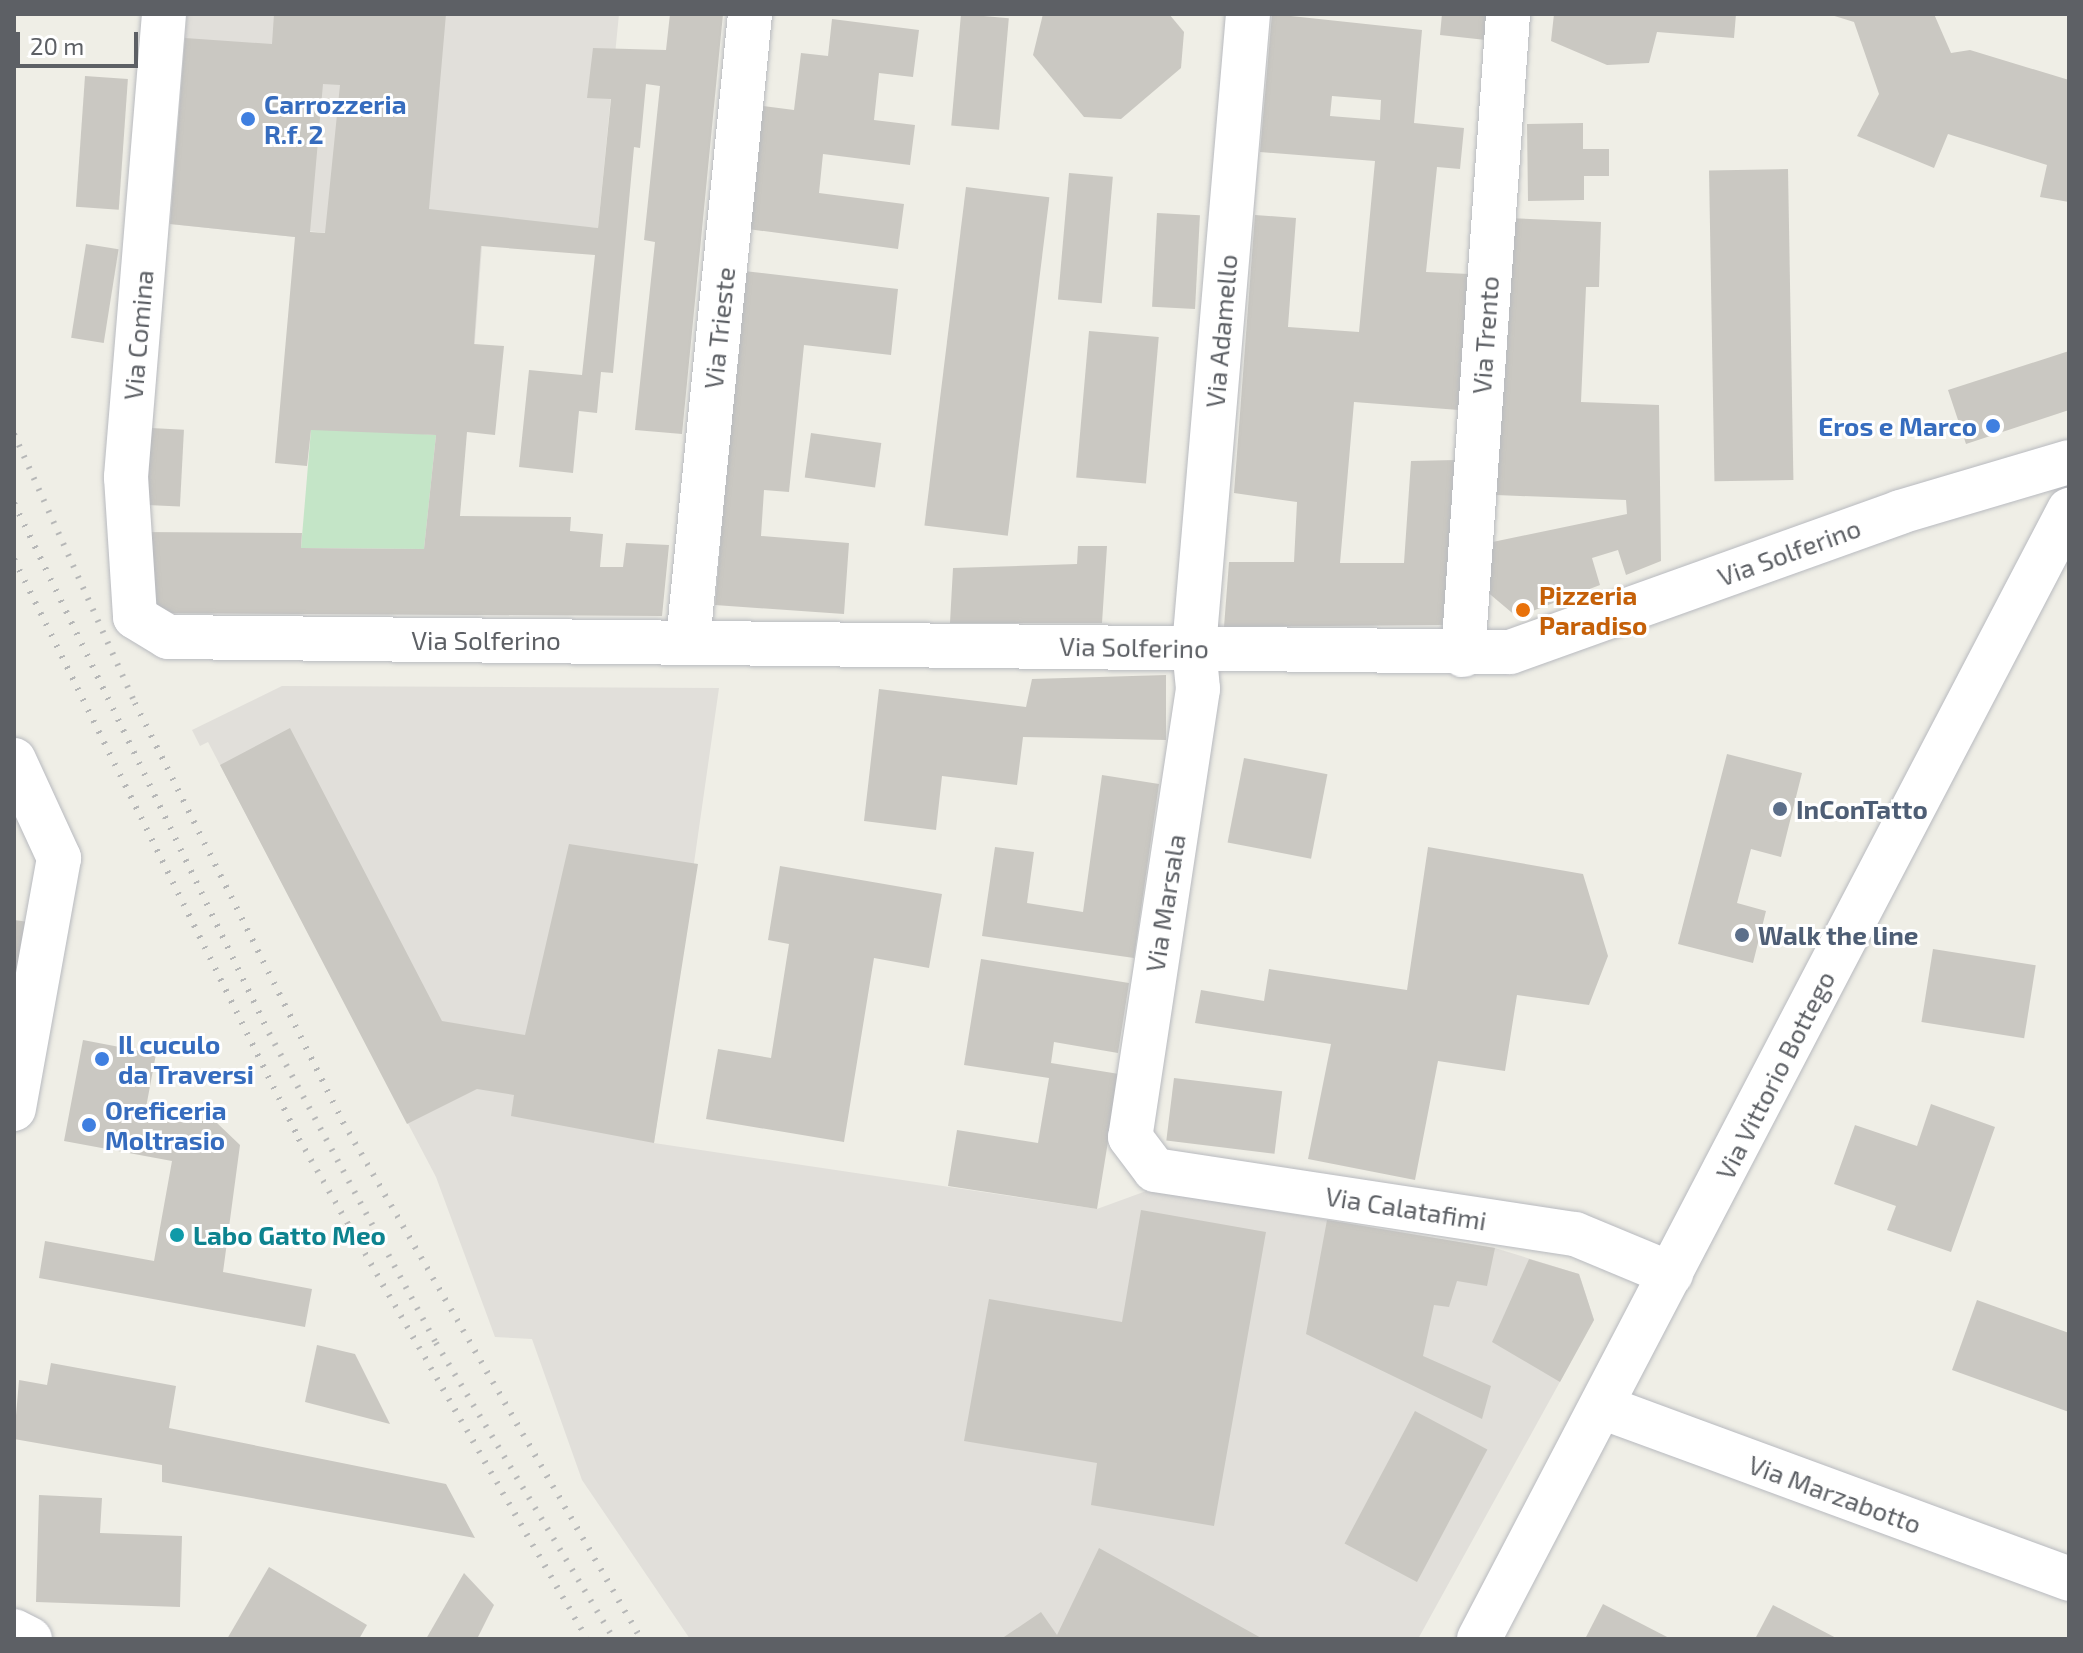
<!DOCTYPE html>
<html>
<head>
<meta charset="utf-8">
<style>
  body { margin:0 }
  #map { position:relative; width:2083px; height:1653px; overflow:hidden; background:#efeee6; font-family:"Exo 2",sans-serif }
  div>[style] { position:absolute }
  .industrial>* { inset:0; background:#e1dfda }
  .green>* { inset:0; background:#c4e5c7 }
  .building>* { inset:0; background:#cac8c2; transform-origin:0 0 }
  .roads { filter:drop-shadow(0 0 2px #b8babf) drop-shadow(0 0 2px #b8babf) }
  .street>* { height:44px; margin:-22px; padding:0 22px; transform-origin:22px; border-radius:22px; background:#fff }
  .rail>* { height:6px; margin-top:-3px; transform-origin:0; background:repeating-linear-gradient(90deg,#b6b7b7 0 2px,transparent 0 12px) }
  .dots>* { width:22px; height:22px; translate:-50% -50%; box-sizing:border-box; border:4px solid #fff; border-radius:50% }
  span { translate:-50% -50%; white-space:nowrap; text-align:center; line-height:1.15; -webkit-text-stroke:6px #fff; paint-order:stroke }
  .shop-label { font-size:26px; color:#366cbe; font-weight:700 }
  .left { translate:0 -50%; text-align:left }
  .right { translate:-100% -50%; text-align:right }
  .street-label { font-size:26px; color:#5d6065 }
  .food-label { font-size:26px; color:#c56008; font-weight:700 }
  .service-label { font-size:26px; color:#4e5e75; font-weight:700 }
  .culture-label { font-size:26px; color:#0d838f; font-weight:700 }
  .frame { position:absolute; inset:0; border:16px solid #5d6065; pointer-events:none }
  .scale { position:absolute; left:16px; top:32px; width:122px; height:36px; box-sizing:border-box; border:4px solid #5d6065; border-top:0; padding-left:10px; font-size:24px; line-height:28px; white-space:nowrap; color:#5d6065; -webkit-text-stroke:6px #fff; paint-order:stroke }
</style>
</head>
<body>
<div id="map">
  <div class="industrial">
    <i style="clip-path:polygon(187px 14px,619px 14px,598px 228px,484px 219px,474px 354px,328px 233px,296px 230px,295px 237px,170px 224px)"></i>
    <i style="clip-path:polygon(282px 686px,719px 688px,654px 1143px,1097px 1209px,1149px 1190px,1495px 1248px,1579px 1274px,1594px 1320px,1418px 1639px,690px 1639px,582px 1480px,532px 1339px,495px 1337px,436px 1177px,208px 742px,200px 746px,192px 730px)"></i>
  </div>
  <div class="green">
    <i style="clip-path:polygon(341px 428px,436px 435px,424px 549px,301px 548px,311px 430px)"></i>
  </div>
  <div class="building">
    <i style="clip-path:polygon(evenodd,274px 14px,446px 14px,429px 209px,598px 228px,611px 99px,587px 98px,593px 48px,666px 50px,670px 14px,723px 14px,682px 434px,635px 430px,655px 242px,644px 240px,660px 86px,646px 84px,640px 148px,634px 147px,613px 373px,601px 372px,597px 413px,579px 411px,573px 473px,519px 467px,529px 370px,582px 375px,595px 255px,481px 246px,474px 344px,504px 346px,495px 435px,467px 432px,460px 516px,571px 517px,570px 531px,603px 534px,600px 567px,623px 567px,626px 543px,669px 545px,662px 616px,139px 613px,140px 532px,302px 533px,301px 548px,424px 549px,436px 435px,311px 430px,307px 466px,275px 463px,295px 237px,170px 224px,185px 38px,272px 44px,274px 14px,323px 84px,340px 85px,325px 233px,310px 232px,323px 84px)"></i>
    <i style="left:961px;top:14px;width:48px;height:112px;rotate:5deg"></i>
    <i style="clip-path:polygon(1043px 14px,1169px 14px,1184px 32px,1181px 68px,1121px 119px,1084px 117px,1033px 55px)"></i>
    <i style="clip-path:polygon(evenodd,1272px 14px,1422px 30px,1414px 123px,1464px 128px,1460px 169px,1437px 167px,1426px 272px,1469px 274px,1459px 410px,1354px 402px,1340px 563px,1404px 563px,1411px 461px,1456px 460px,1443px 625px,1224px 627px,1229px 562px,1294px 562px,1297px 502px,1234px 493px,1255px 215px,1296px 218px,1288px 327px,1359px 332px,1375px 161px,1260px 152px,1272px 14px,1332px 96px,1381px 100px,1380px 120px,1330px 116px,1332px 96px)"></i>
    <i style="clip-path:polygon(1442px 14px,1488px 14px,1486px 40px,1440px 35px)"></i>
    <i style="clip-path:polygon(1554px 14px,1736px 14px,1734px 38px,1657px 32px,1649px 63px,1607px 65px,1551px 41px)"></i>
    <i style="clip-path:polygon(1828px 14px,1934px 14px,1951px 53px,1970px 50px,2069px 80px,2069px 202px,2040px 197px,2047px 165px,1948px 134px,1934px 168px,1857px 136px,1879px 94px,1854px 22px)"></i>
    <i style="clip-path:polygon(832px 19px,919px 30px,913px 77px,879px 73px,874px 120px,915px 125px,910px 165px,823px 154px,819px 193px,904px 204px,898px 249px,748px 229px,763px 106px,794px 110px,801px 53px,828px 56px)"></i>
    <i style="left:85px;top:76px;width:43px;height:131px;rotate:4deg"></i>
    <i style="clip-path:polygon(1583px 123px,1583px 149px,1609px 149px,1609px 176px,1584px 176px,1584px 200px,1528px 201px,1527px 124px)"></i>
    <i style="left:1788px;top:169px;width:311px;height:79px;rotate:89deg"></i>
    <i style="left:1069px;top:173px;width:44px;height:127px;rotate:5deg"></i>
    <i style="left:966px;top:187px;width:84px;height:341px;rotate:7deg"></i>
    <i style="left:1157px;top:213px;width:43px;height:94px;rotate:3deg"></i>
    <i style="clip-path:polygon(1507px 218px,1601px 222px,1599px 287px,1586px 287px,1581px 402px,1659px 405px,1661px 561px,1626px 575px,1618px 550px,1592px 558px,1600px 585px,1517px 617px,1479px 585px,1483px 544px,1627px 514px,1626px 500px,1496px 495px)"></i>
    <i style="left:86px;top:244px;width:33px;height:95px;rotate:9deg"></i>
    <i style="clip-path:polygon(744px 271px,898px 289px,891px 355px,804px 345px,789px 492px,764px 490px,761px 536px,849px 543px,844px 614px,715px 605px)"></i>
    <i style="left:1089px;top:331px;width:70px;height:147px;rotate:5deg"></i>
    <i style="clip-path:polygon(2069px 351px,2069px 410px,1966px 444px,1948px 390px)"></i>
    <i style="left:151px;top:428px;width:33px;height:77px;rotate:3deg"></i>
    <i style="left:811px;top:433px;width:71px;height:45px;rotate:8deg"></i>
    <i style="clip-path:polygon(1078px 546px,1107px 546px,1102px 623px,950px 623px,953px 568px,1077px 564px)"></i>
    <i style="clip-path:polygon(1166px 675px,1166px 740px,1023px 737px,1017px 785px,942px 776px,936px 830px,864px 821px,879px 689px,1026px 707px,1032px 679px)"></i>
    <i style="clip-path:polygon(290px 728px,442px 1021px,525px 1035px,569px 844px,698px 864px,654px 1143px,511px 1116px,514px 1095px,477px 1089px,407px 1124px,220px 765px)"></i>
    <i style="clip-path:polygon(1727px 754px,1802px 773px,1781px 857px,1751px 849px,1737px 903px,1766px 911px,1753px 963px,1678px 944px)"></i>
    <i style="left:1244px;top:758px;width:85px;height:86px;rotate:11deg"></i>
    <i style="clip-path:polygon(1102px 775px,1159px 784px,1134px 958px,982px 936px,995px 847px,1034px 852px,1027px 903px,1083px 912px)"></i>
    <i style="clip-path:polygon(1428px 847px,1583px 874px,1608px 956px,1589px 1005px,1517px 995px,1505px 1071px,1438px 1061px,1415px 1180px,1308px 1159px,1331px 1044px,1195px 1023px,1201px 990px,1264px 1001px,1269px 969px,1407px 990px)"></i>
    <i style="clip-path:polygon(780px 866px,942px 894px,929px 968px,874px 958px,844px 1142px,706px 1119px,718px 1049px,771px 1058px,789px 944px,768px 940px)"></i>
    <i style="clip-path:polygon(14px 920px,29px 922px,14px 989px)"></i>
    <i style="left:1933px;top:949px;width:104px;height:74px;rotate:9deg"></i>
    <i style="clip-path:polygon(981px 959px,1129px 983px,1118px 1053px,1054px 1042px,1051px 1063px,1119px 1074px,1097px 1209px,948px 1186px,957px 1130px,1038px 1143px,1049px 1078px,964px 1065px)"></i>
    <i style="clip-path:polygon(83px 1040px,156px 1054px,145px 1113px,217px 1123px,240px 1145px,223px 1272px,312px 1289px,305px 1327px,39px 1278px,45px 1241px,154px 1261px,172px 1161px,64px 1141px)"></i>
    <i style="left:1174px;top:1078px;width:109px;height:63px;rotate:7deg"></i>
    <i style="clip-path:polygon(1931px 1104px,1995px 1127px,1951px 1252px,1887px 1230px,1896px 1206px,1834px 1184px,1855px 1125px,1917px 1146px)"></i>
    <i style="clip-path:polygon(1141px 1210px,1266px 1232px,1214px 1526px,1091px 1505px,1097px 1463px,964px 1441px,989px 1299px,1122px 1322px)"></i>
    <i style="clip-path:polygon(1327px 1220px,1495px 1248px,1487px 1286px,1457px 1281px,1449px 1307px,1434px 1305px,1423px 1356px,1491px 1386px,1482px 1419px,1306px 1334px)"></i>
    <i style="clip-path:polygon(1529px 1259px,1579px 1274px,1594px 1320px,1560px 1382px,1492px 1342px)"></i>
    <i style="clip-path:polygon(1977px 1300px,2069px 1333px,2069px 1412px,1952px 1370px)"></i>
    <i style="clip-path:polygon(317px 1345px,355px 1354px,390px 1424px,305px 1402px)"></i>
    <i style="clip-path:polygon(51px 1363px,176px 1386px,169px 1428px,446px 1484px,475px 1538px,162px 1482px,162px 1465px,14px 1439px,19px 1380px,47px 1385px)"></i>
    <i style="left:1415px;top:1411px;width:82px;height:150px;rotate:28deg"></i>
    <i style="clip-path:polygon(39px 1495px,102px 1498px,100px 1533px,182px 1536px,180px 1607px,36px 1602px)"></i>
    <i style="clip-path:polygon(1099px 1548px,1263px 1639px,1001px 1639px,1041px 1612px,1057px 1635px)"></i>
    <i style="clip-path:polygon(269px 1567px,367px 1625px,359px 1639px,227px 1639px)"></i>
    <i style="clip-path:polygon(464px 1573px,494px 1605px,477px 1639px,426px 1639px)"></i>
    <i style="clip-path:polygon(1603px 1604px,1671px 1639px,1585px 1639px)"></i>
    <i style="clip-path:polygon(1773px 1605px,1838px 1639px,1755px 1639px)"></i>
  </div>
  <div class="roads">
    <div class="street">
      <i style="left:164px;top:14px;width:465px;rotate:94.7deg"></i>
      <i style="left:126px;top:477px;width:140px;rotate:86.3deg"></i>
      <i style="left:135px;top:617px;width:39px;rotate:31deg"></i>
      <i style="left:168px;top:637px;width:1342px;rotate:0.64deg"></i>
      <i style="left:1510px;top:652px;width:414px;rotate:-19.7deg"></i>
      <i style="left:1900px;top:512px;width:176px;rotate:-16.5deg"></i>
      <i style="left:1248px;top:14px;width:636px;rotate:94.87deg"></i>
      <i style="left:1194px;top:648px;width:41px;rotate:84.4deg"></i>
      <i style="left:1198px;top:689px;width:453px;rotate:98.6deg"></i>
      <i style="left:1130px;top:1137px;width:41px;rotate:52.9deg"></i>
      <i style="left:1155px;top:1170px;width:425px;rotate:8.7deg"></i>
      <i style="left:1575px;top:1234px;width:104px;rotate:22.6deg"></i>
      <i style="left:688px;top:641px;width:630px;rotate:-84.35deg"></i>
      <i style="left:1463px;top:655px;width:643px;rotate:-85.98deg"></i>
      <i style="left:14px;top:760px;width:108px;rotate:65.3deg"></i>
      <i style="left:59px;top:858px;width:255px;rotate:100.2deg"></i>
      <i style="left:1602px;top:1407px;width:498px;rotate:20.2deg"></i>
      <i style="left:14px;top:1631px;width:18px;rotate:27deg"></i>
      <i style="left:1479px;top:1639px;width:1274px;rotate:-62.41deg"></i>
    </div>
  </div>
  <div class="rail">
    <i style="left:14px;top:434px;width:295px;rotate:65.8deg"></i>
    <i style="left:135px;top:703px;width:468px;rotate:63.6deg"></i>
    <i style="left:343px;top:1122px;width:597px;rotate:60.04deg"></i>
    <i style="left:14px;top:503px;width:588px;rotate:64.31deg"></i>
    <i style="left:269px;top:1033px;width:352px;rotate:61.7deg"></i>
    <i style="left:436px;top:1343px;width:345px;rotate:59deg"></i>
    <i style="left:14px;top:559px;width:646px;rotate:63.83deg"></i>
    <i style="left:299px;top:1139px;width:577px;rotate:60.06deg"></i>
  </div>
  <div class="dots">
    <i style="left:248px;top:119px;background:#3f7fe0"></i>
    <i style="left:1993px;top:426px;background:#3f7fe0"></i>
    <i style="left:1523px;top:610px;background:#e8710a"></i>
    <i style="left:1780px;top:809px;background:#5c6f8a"></i>
    <i style="left:1742px;top:935px;background:#5c6f8a"></i>
    <i style="left:102px;top:1059px;background:#3f7fe0"></i>
    <i style="left:89px;top:1125px;background:#3f7fe0"></i>
    <i style="left:177px;top:1235px;background:#0f9aa8"></i>
  </div>
  <div class="shop-label">
    <span class="left" style="left:264px;top:119px">Carrozzeria<br>R.f. 2</span>
    <span class="right" style="left:1977px;top:426px">Eros e Marco</span>
    <span class="left" style="left:118px;top:1059px">Il cuculo<br>da Traversi</span>
    <span class="left" style="left:105px;top:1125px">Oreficeria<br>Moltrasio</span>
  </div>
  <div class="street-label">
    <span style="left:719px;top:328px;rotate:-84deg">Via Trieste</span>
    <span style="left:1221px;top:331px;rotate:-85deg">Via Adamello</span>
    <span style="left:138px;top:335px;rotate:-85deg">Via Comina</span>
    <span style="left:1485px;top:335px;rotate:-86deg">Via Trento</span>
    <span style="left:1789px;top:552px;rotate:-20deg">Via Solferino</span>
    <span style="left:486px;top:640px">Via Solferino</span>
    <span style="left:1134px;top:647px;rotate:1deg">Via Solferino</span>
    <span style="left:1165px;top:903px;rotate:-81deg">Via Marsala</span>
    <span style="left:1775px;top:1075px;rotate:-63deg">Via Vittorio Bottego</span>
    <span style="left:1406px;top:1208px;rotate:9deg">Via Calatafimi</span>
    <span style="left:1835px;top:1494px;rotate:20deg">Via Marzabotto</span>
  </div>
  <div class="food-label">
    <span class="left" style="left:1539px;top:610px">Pizzeria<br>Paradiso</span>
  </div>
  <div class="service-label">
    <span class="left" style="left:1796px;top:809px">InConTatto</span>
    <span class="left" style="left:1758px;top:935px">Walk the line</span>
  </div>
  <div class="culture-label">
    <span class="left" style="left:193px;top:1235px">Labo Gatto Meo</span>
  </div>
  <div class="frame"></div>
  <div class="scale">20 m</div>
</div>
</body>
</html>
